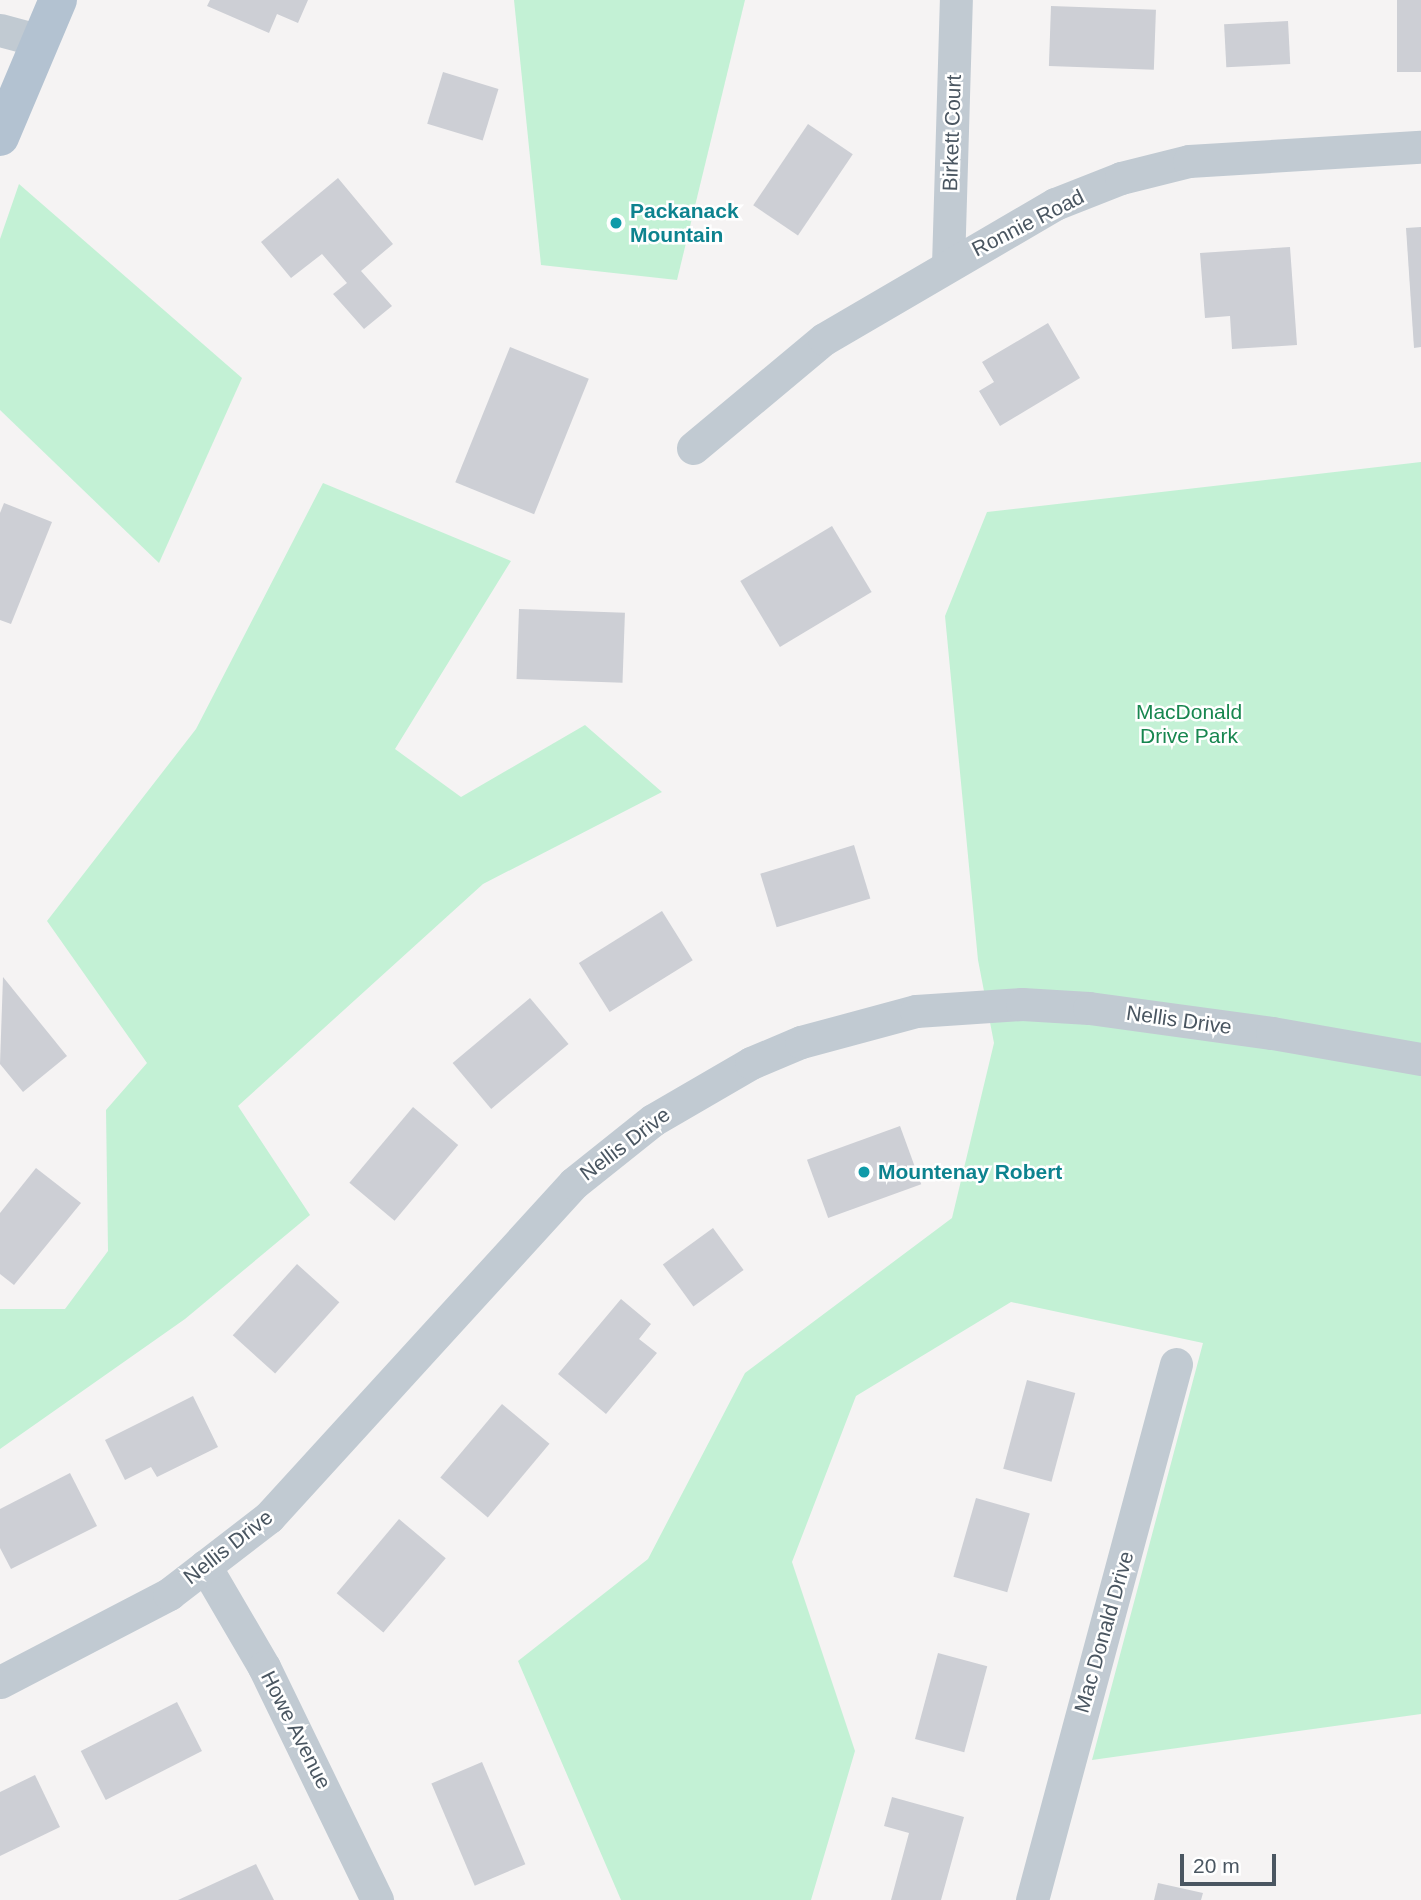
<!DOCTYPE html>
<html>
<head>
<meta charset="utf-8">
<style>
  body { margin:0 }
  #map { position:relative; width:1421px; height:1900px; overflow:hidden; background:#f5f3f3; font-family:Helvetica,sans-serif }
  div>[style] { position:absolute }
  .green>* { inset:0; background:#c3f1d5 }
  .building>* { inset:0; background:#cdcfd5; transform-origin:0 0 }
  .minor>* { height:33px; margin:-16.5px; padding:0 16.5px; transform-origin:16.5px; border-radius:16.5px; background:#c1cad2 }
  .major>* { height:38px; margin:-19px; padding:0 19px; transform-origin:19px; border-radius:19px; background:#b3c2d1 }
  .dots>* { width:19px; height:19px; translate:-50% -50%; box-sizing:border-box; border:4px solid #fff; border-radius:50% }
  span { translate:-50% -50%; white-space:nowrap; text-align:center; line-height:1.15; -webkit-text-stroke:5px #fff; paint-order:stroke }
  .street-label { font-size:21px; color:#4a5661 }
  .culture-label { font-size:21px; color:#0d838f; font-weight:700 }
  .left { translate:0 -50%; text-align:left }
  .park-label { font-size:21px; color:#17864f }
  .scale { position:absolute; left:1180px; top:1854px; width:96px; height:32px; box-sizing:border-box; border:4px solid #4a5661; border-top:0; padding-left:9px; font-size:21px; line-height:24px; white-space:nowrap; color:#4a5661; -webkit-text-stroke:5px #fff; paint-order:stroke }
</style>
</head>
<body>
<div id="map">
  <div class="green">
    <i style="clip-path:polygon(514px 0,745px 0,677px 280px,541px 265px)"></i>
    <i style="clip-path:polygon(19px 184px,242px 378px,159px 563px,0 410px,0 239px)"></i>
    <i style="clip-path:polygon(1421px 462px,1421px 1714px,1092px 1760px,1203px 1343px,1011px 1302px,856px 1396px,792px 1562px,855px 1751px,811px 1900px,621px 1900px,518px 1661px,648px 1559px,745px 1373px,952px 1218px,994px 1043px,978px 960px,945px 616px,987px 512px)"></i>
    <i style="clip-path:polygon(323px 483px,511px 561px,395px 749px,461px 797px,585px 725px,662px 792px,483px 884px,238px 1106px,310px 1215px,185px 1319px,0 1449px,0 1309px,65px 1309px,108px 1251px,106px 1110px,147px 1063px,47px 921px,196px 729px)"></i>
  </div>
  <div class="building">
    <i style="clip-path:polygon(210px 0,308px 0,298px 23px,277px 14px,269px 33px,207px 6px)"></i>
    <i style="left:1397px;top:0;width:24px;height:72px"></i>
    <i style="left:1051px;top:6px;width:105px;height:60px;rotate:2deg"></i>
    <i style="left:1288px;top:21px;width:43px;height:64px;rotate:87deg"></i>
    <i style="left:443px;top:72px;width:58px;height:54px;rotate:17deg"></i>
    <i style="left:808px;top:124px;width:54px;height:98px;rotate:34deg"></i>
    <i style="clip-path:polygon(338px 178px,393px 244px,361px 271px,392px 306px,364px 329px,333px 294px,347px 283px,322px 254px,291px 278px,261px 242px)"></i>
    <i style="clip-path:polygon(1421px 227px,1421px 347px,1414px 348px,1406px 228px)"></i>
    <i style="clip-path:polygon(1290px 247px,1297px 345px,1232px 349px,1230px 316px,1205px 318px,1200px 253px)"></i>
    <i style="clip-path:polygon(1048px 323px,1080px 378px,1000px 426px,979px 391px,994px 382px,982px 362px)"></i>
    <i style="left:510px;top:347px;width:85px;height:146px;rotate:22deg"></i>
    <i style="clip-path:polygon(4px 503px,52px 522px,11px 624px,0 620px,0 513px)"></i>
    <i style="left:832px;top:526px;width:77px;height:107px;rotate:59deg"></i>
    <i style="left:519px;top:609px;width:106px;height:70px;rotate:2deg"></i>
    <i style="left:854px;top:845px;width:56px;height:98px;rotate:73deg"></i>
    <i style="left:662px;top:911px;width:58px;height:98px;rotate:58deg"></i>
    <i style="clip-path:polygon(3px 977px,67px 1056px,23px 1092px,0 1064px)"></i>
    <i style="left:530px;top:998px;width:60px;height:101px;rotate:50deg"></i>
    <i style="left:413px;top:1107px;width:59px;height:99px;rotate:40deg"></i>
    <i style="left:900px;top:1126px;width:62px;height:99px;rotate:70deg"></i>
    <i style="clip-path:polygon(36px 1168px,81px 1203px,14px 1285px,0 1274px,0 1213px)"></i>
    <i style="left:713px;top:1228px;width:52px;height:62px;rotate:54deg"></i>
    <i style="left:297px;top:1264px;width:57px;height:96px;rotate:42deg"></i>
    <i style="clip-path:polygon(621px 1299px,651px 1324px,639px 1339px,657px 1353px,606px 1414px,558px 1374px)"></i>
    <i style="left:1027px;top:1380px;width:50px;height:92px;rotate:15deg"></i>
    <i style="clip-path:polygon(193px 1396px,218px 1447px,157px 1477px,151px 1467px,125px 1480px,105px 1440px)"></i>
    <i style="left:502px;top:1404px;width:62px;height:96px;rotate:40deg"></i>
    <i style="clip-path:polygon(70px 1473px,97px 1526px,11px 1569px,0 1548px,0 1509px)"></i>
    <i style="left:976px;top:1498px;width:56px;height:82px;rotate:16deg"></i>
    <i style="left:399px;top:1519px;width:61px;height:97px;rotate:40deg"></i>
    <i style="left:938px;top:1653px;width:51px;height:89px;rotate:15deg"></i>
    <i style="left:177px;top:1702px;width:55px;height:108px;rotate:63deg"></i>
    <i style="left:482px;top:1762px;width:111px;height:55px;rotate:67deg"></i>
    <i style="clip-path:polygon(35px 1775px,60px 1827px,0 1856px,0 1792px)"></i>
    <i style="clip-path:polygon(892px 1797px,964px 1817px,941px 1900px,891px 1900px,909px 1833px,884px 1826px)"></i>
    <i style="clip-path:polygon(256px 1864px,274px 1900px,178px 1900px)"></i>
    <i style="clip-path:polygon(1158px 1883px,1203px 1893px,1201px 1900px,1154px 1900px)"></i>
  </div>
  <div class="minor">
    <i style="left:0;top:30px;width:42px;rotate:15deg"></i>
    <i style="left:948px;top:265px;width:265px;rotate:-88.3deg"></i>
    <i style="left:693px;top:448px;width:170px;rotate:-39.8deg"></i>
    <i style="left:824px;top:339px;width:268px;rotate:-30.3deg"></i>
    <i style="left:1055px;top:204px;width:71px;rotate:-21.5deg"></i>
    <i style="left:1121px;top:178px;width:70px;rotate:-14deg"></i>
    <i style="left:1189px;top:161px;width:232px;rotate:-3.5deg"></i>
    <i style="left:205px;top:1566px;width:117px;rotate:59.7deg"></i>
    <i style="left:264px;top:1667px;width:259px;rotate:64.1deg"></i>
    <i style="left:0;top:1682px;width:191px;rotate:-27.5deg"></i>
    <i style="left:169px;top:1594px;width:126px;rotate:-37.6deg"></i>
    <i style="left:269px;top:1517px;width:452px;rotate:-47.6deg"></i>
    <i style="left:574px;top:1183px;width:101px;rotate:-38.6deg"></i>
    <i style="left:653px;top:1120px;width:113px;rotate:-30.2deg"></i>
    <i style="left:751px;top:1063px;width:54px;rotate:-22.8deg"></i>
    <i style="left:801px;top:1042px;width:119px;rotate:-15.1deg"></i>
    <i style="left:916px;top:1011px;width:106px;rotate:-3.8deg"></i>
    <i style="left:1022px;top:1004px;width:67px;rotate:3.4deg"></i>
    <i style="left:1089px;top:1008px;width:185px;rotate:7.8deg"></i>
    <i style="left:1272px;top:1033px;width:151px;rotate:9.9deg"></i>
    <i style="left:1032px;top:1900px;width:555px;rotate:-74.96deg"></i>
  </div>
  <div class="major">
    <i style="left:0;top:137px;width:149px;rotate:-67.1deg"></i>
  </div>
  <div class="dots">
    <i style="left:616px;top:223px;background:#0f9aa8"></i>
    <i style="left:864px;top:1172px;background:#0f9aa8"></i>
  </div>
  <div class="street-label">
    <span style="left:952px;top:133px;rotate:-88deg">Birkett Court</span>
    <span style="left:1028px;top:223px;rotate:-27deg">Ronnie Road</span>
    <span style="left:1179px;top:1020px;rotate:8deg">Nellis Drive</span>
    <span style="left:625px;top:1144px;rotate:-37deg">Nellis Drive</span>
    <span style="left:228px;top:1547px;rotate:-38deg">Nellis Drive</span>
    <span style="left:1104px;top:1632px;rotate:-74deg">Mac Donald Drive</span>
    <span style="left:296px;top:1730px;rotate:63deg">Howe Avenue</span>
  </div>
  <div class="culture-label">
    <span class="left" style="left:630px;top:223px">Packanack<br>Mountain</span>
    <span class="left" style="left:878px;top:1172px">Mountenay Robert</span>
  </div>
  <div class="park-label">
    <span style="left:1189px;top:724px">MacDonald<br>Drive Park</span>
  </div>
  <div class="scale">20 m</div>
</div>
</body>
</html>
